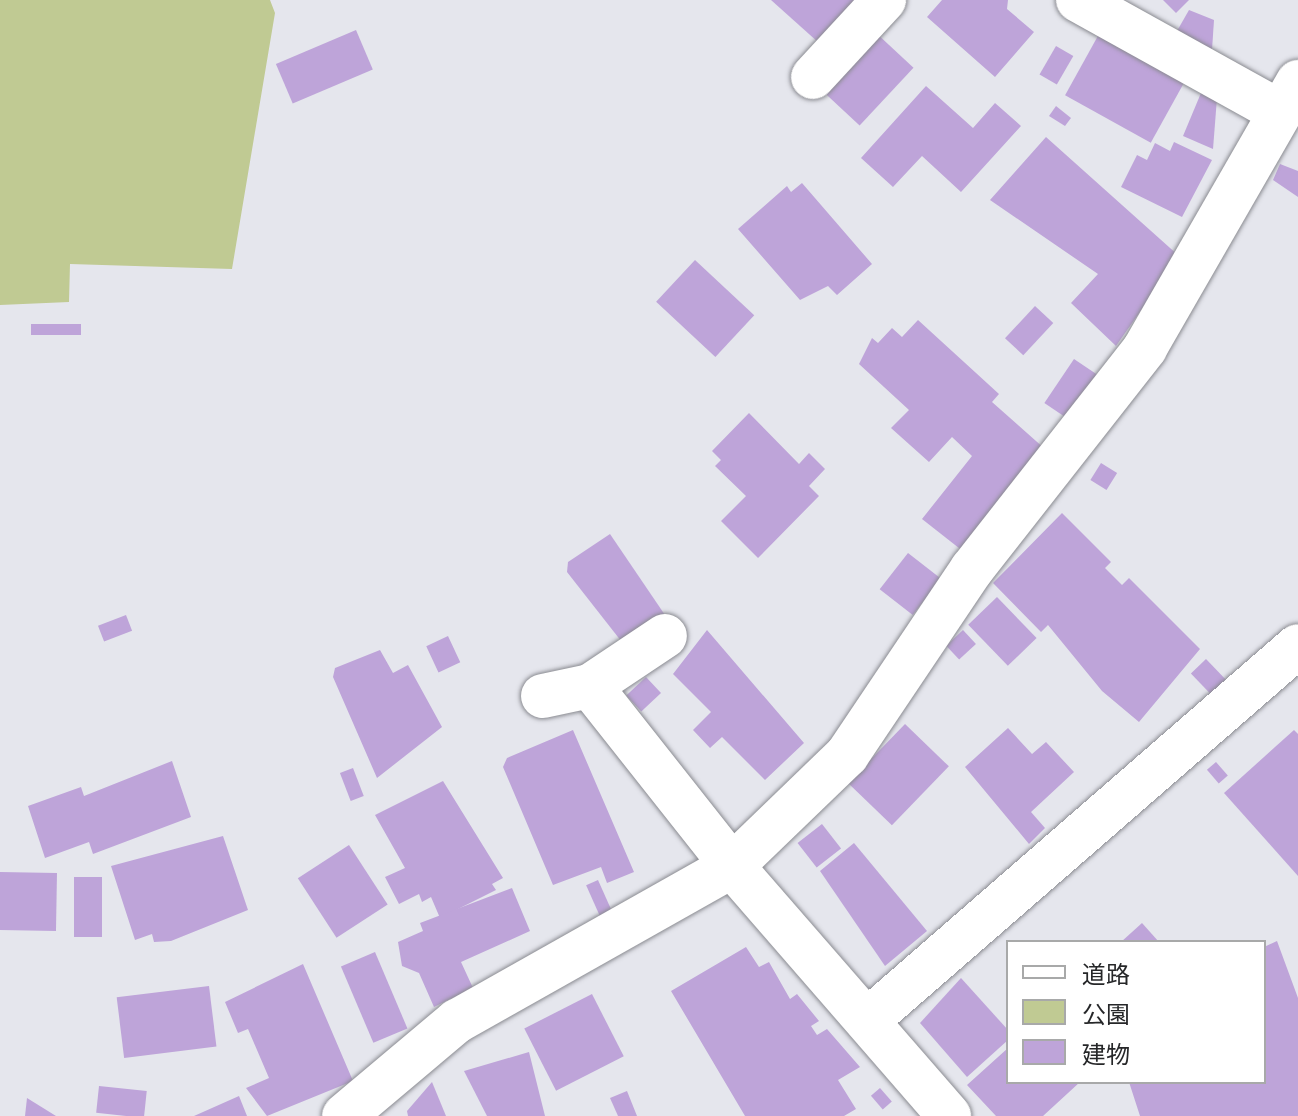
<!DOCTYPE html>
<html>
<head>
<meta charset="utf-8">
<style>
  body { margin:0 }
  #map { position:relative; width:1298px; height:1116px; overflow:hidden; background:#e5e6ed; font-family:Raleway,"Noto Sans JP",sans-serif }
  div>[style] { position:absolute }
  .green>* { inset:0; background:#c0ca93 }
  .building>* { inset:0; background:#bea4d9; transform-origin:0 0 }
  .roads { filter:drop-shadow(0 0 2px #8a8b91) drop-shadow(0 0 2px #8a8b91) }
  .minor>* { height:44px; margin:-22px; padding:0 22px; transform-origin:22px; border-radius:22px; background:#fff }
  span { translate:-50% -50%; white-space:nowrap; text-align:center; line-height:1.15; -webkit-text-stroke:6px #fff; paint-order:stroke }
  .legend { position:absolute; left:1006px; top:940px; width:260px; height:144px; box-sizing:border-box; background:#fff; border:2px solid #a8a9a9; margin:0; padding:10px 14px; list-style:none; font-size:24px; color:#262729 }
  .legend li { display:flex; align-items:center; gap:16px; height:40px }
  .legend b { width:40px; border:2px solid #a8a9a9 }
</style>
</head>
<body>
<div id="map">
  <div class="green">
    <i style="clip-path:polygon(0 0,270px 0,275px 13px,232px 269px,70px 264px,69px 302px,0 305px)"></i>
  </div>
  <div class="building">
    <i style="clip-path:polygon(771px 0,858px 0,819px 43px)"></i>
    <i style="clip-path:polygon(942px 0,1008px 0,1007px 9px,1034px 32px,995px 77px,927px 17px)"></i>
    <i style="clip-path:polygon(1163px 0,1189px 0,1176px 13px)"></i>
    <i style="clip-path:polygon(1189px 10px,1214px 20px,1212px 50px,1177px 31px)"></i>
    <i style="left:356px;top:30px;width:43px;height:87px;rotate:67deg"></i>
    <i style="left:874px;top:31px;width:54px;height:79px;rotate:43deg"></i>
    <i style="left:1099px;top:34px;width:98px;height:70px;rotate:29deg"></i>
    <i style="left:1056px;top:46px;width:20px;height:33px;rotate:30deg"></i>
    <i style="clip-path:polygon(926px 86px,973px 128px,995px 103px,1021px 126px,961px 192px,922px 156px,893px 187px,861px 158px)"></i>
    <i style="clip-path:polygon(1201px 93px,1217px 98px,1213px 149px,1183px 136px)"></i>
    <i style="clip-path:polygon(1056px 106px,1071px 118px,1065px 126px,1049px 116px)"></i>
    <i style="clip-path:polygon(1046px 137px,1179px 256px,1116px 346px,1071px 303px,1098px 274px,990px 200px)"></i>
    <i style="clip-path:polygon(1174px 142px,1212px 160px,1182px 217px,1121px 187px,1137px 155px,1147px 160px,1155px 143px,1170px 151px)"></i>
    <i style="clip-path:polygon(1280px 164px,1298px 171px,1298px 197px,1273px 180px)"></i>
    <i style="clip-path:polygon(802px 183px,872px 264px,837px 295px,828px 286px,800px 300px,738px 229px,787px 186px,791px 192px)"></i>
    <i style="left:695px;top:260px;width:81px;height:57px;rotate:43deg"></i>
    <i style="left:1035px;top:306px;width:25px;height:44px;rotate:43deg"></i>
    <i style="clip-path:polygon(918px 320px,999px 394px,992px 402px,1045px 449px,964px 552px,922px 519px,972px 456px,952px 437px,929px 462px,891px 428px,909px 410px,859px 364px,872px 338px,878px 343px,892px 328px,902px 337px)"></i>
    <i style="left:81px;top:324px;width:11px;height:50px;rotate:90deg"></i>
    <i style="left:1074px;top:359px;width:30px;height:53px;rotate:34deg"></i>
    <i style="clip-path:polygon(749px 413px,799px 464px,809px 453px,825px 469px,809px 486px,819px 496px,758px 558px,721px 521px,746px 496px,715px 466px,721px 460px,712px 451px)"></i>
    <i style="left:1101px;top:463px;width:19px;height:20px;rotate:32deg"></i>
    <i style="clip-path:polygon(1062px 513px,1111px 562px,1105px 568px,1122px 585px,1129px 578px,1200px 649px,1139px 722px,1102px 691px,1048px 625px,1041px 632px,993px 583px)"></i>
    <i style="clip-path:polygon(610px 534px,667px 618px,625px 646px,567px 572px,568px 562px)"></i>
    <i style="left:908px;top:553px;width:42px;height:46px;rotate:38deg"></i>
    <i style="left:997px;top:597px;width:57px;height:40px;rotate:46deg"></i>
    <i style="left:126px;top:615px;width:17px;height:30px;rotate:69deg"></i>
    <i style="clip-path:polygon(707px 630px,804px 743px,765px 780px,722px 737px,710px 748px,693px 730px,711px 712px,673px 674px)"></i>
    <i style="left:963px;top:630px;width:19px;height:23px;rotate:47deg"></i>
    <i style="left:448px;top:636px;width:29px;height:24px;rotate:65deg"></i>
    <i style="clip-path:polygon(380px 650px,393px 673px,408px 665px,442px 727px,377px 778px,333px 677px,335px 668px)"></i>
    <i style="left:1206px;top:659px;width:28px;height:21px;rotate:46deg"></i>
    <i style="left:646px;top:677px;width:22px;height:27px;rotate:47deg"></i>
    <i style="left:905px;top:724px;width:61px;height:82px;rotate:44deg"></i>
    <i style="clip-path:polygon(1008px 728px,1032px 754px,1046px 742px,1074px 772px,1031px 812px,1045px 828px,1029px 844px,965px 767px)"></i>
    <i style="clip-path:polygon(573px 730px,634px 872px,607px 883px,601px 867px,553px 885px,503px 767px,507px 758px)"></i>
    <i style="clip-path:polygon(1294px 730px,1298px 734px,1298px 876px,1224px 793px)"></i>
    <i style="clip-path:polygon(172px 761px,191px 817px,93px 854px,89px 842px,45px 858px,28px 806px,81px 787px,84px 796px)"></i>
    <i style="left:1216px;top:762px;width:18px;height:12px;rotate:49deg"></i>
    <i style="left:353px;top:768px;width:30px;height:14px;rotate:69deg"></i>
    <i style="clip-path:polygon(443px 781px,503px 878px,492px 884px,496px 890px,440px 918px,431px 897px,422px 902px,419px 894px,399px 904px,385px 877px,405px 868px,375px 815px)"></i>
    <i style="left:822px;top:824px;width:31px;height:31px;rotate:52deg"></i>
    <i style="clip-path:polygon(223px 836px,248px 910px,171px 941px,154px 942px,152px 934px,135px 940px,111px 866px)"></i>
    <i style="clip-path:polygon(854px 843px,927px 931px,885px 966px,820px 871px)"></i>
    <i style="left:349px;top:845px;width:71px;height:61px;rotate:57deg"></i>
    <i style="left:0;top:872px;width:57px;height:58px;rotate:1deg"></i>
    <i style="left:74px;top:877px;width:28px;height:60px"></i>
    <i style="left:598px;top:880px;width:34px;height:13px;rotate:66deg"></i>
    <i style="clip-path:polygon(512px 888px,530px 931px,461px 962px,473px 988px,434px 1007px,419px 973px,402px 966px,398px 942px,423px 931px,420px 923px)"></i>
    <i style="clip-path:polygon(1142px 923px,1159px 942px,1121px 942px)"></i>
    <i style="clip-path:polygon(1277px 941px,1298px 998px,1298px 1116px,1140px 1116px,1129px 1082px,1264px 1082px,1264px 947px)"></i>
    <i style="clip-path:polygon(746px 947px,759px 967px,769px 962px,790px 999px,797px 994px,819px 1021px,811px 1026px,817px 1035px,827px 1029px,860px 1067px,838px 1080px,856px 1109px,844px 1116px,745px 1116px,671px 991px)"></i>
    <i style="left:375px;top:952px;width:83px;height:37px;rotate:67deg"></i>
    <i style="clip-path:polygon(303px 964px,353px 1081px,267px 1116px,246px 1088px,269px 1078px,248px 1029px,238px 1033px,225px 1002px)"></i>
    <i style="clip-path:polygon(961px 978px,1008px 1030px,1008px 1040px,967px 1077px,920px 1023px)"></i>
    <i style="left:209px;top:986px;width:61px;height:93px;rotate:83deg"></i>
    <i style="left:592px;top:994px;width:70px;height:76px;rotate:63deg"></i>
    <i style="clip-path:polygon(1008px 1048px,1008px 1082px,1080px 1082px,1043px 1116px,996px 1116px,967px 1085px)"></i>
    <i style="clip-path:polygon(529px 1052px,545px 1116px,487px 1116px,464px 1071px)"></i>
    <i style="clip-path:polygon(432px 1082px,446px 1116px,408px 1116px,407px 1111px)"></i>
    <i style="left:99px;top:1086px;width:48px;height:27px;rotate:6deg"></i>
    <i style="left:880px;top:1088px;width:18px;height:12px;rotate:49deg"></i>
    <i style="clip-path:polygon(627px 1091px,637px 1116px,618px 1116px,610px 1098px)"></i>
    <i style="clip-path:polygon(239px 1096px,247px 1116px,194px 1116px)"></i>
    <i style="clip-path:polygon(27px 1098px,56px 1116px,25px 1116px)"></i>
  </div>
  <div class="roads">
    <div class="minor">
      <i style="left:1078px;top:0;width:229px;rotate:29deg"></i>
      <i style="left:813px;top:77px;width:105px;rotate:-47.3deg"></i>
      <i style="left:590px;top:686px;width:90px;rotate:-33.7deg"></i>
      <i style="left:543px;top:696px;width:48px;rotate:-12deg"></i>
      <i style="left:590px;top:686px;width:229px;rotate:51.7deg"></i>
      <i style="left:732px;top:866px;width:331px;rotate:49deg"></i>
      <i style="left:869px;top:1019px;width:568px;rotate:-41.01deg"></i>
      <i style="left:344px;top:1116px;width:148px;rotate:-40.1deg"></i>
      <i style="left:457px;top:1021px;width:316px;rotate:-29.4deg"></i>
      <i style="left:732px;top:866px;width:160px;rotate:-44deg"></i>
      <i style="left:847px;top:755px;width:224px;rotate:-56.1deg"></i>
      <i style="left:972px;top:569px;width:281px;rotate:-51.9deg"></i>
      <i style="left:1145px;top:348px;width:307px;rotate:-60.1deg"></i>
    </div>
  </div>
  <ul class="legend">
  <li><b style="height:10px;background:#fff"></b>道路</li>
  <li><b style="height:22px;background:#c0ca93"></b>公園</li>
  <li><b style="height:22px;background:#bea4d9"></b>建物</li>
  </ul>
</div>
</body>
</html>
